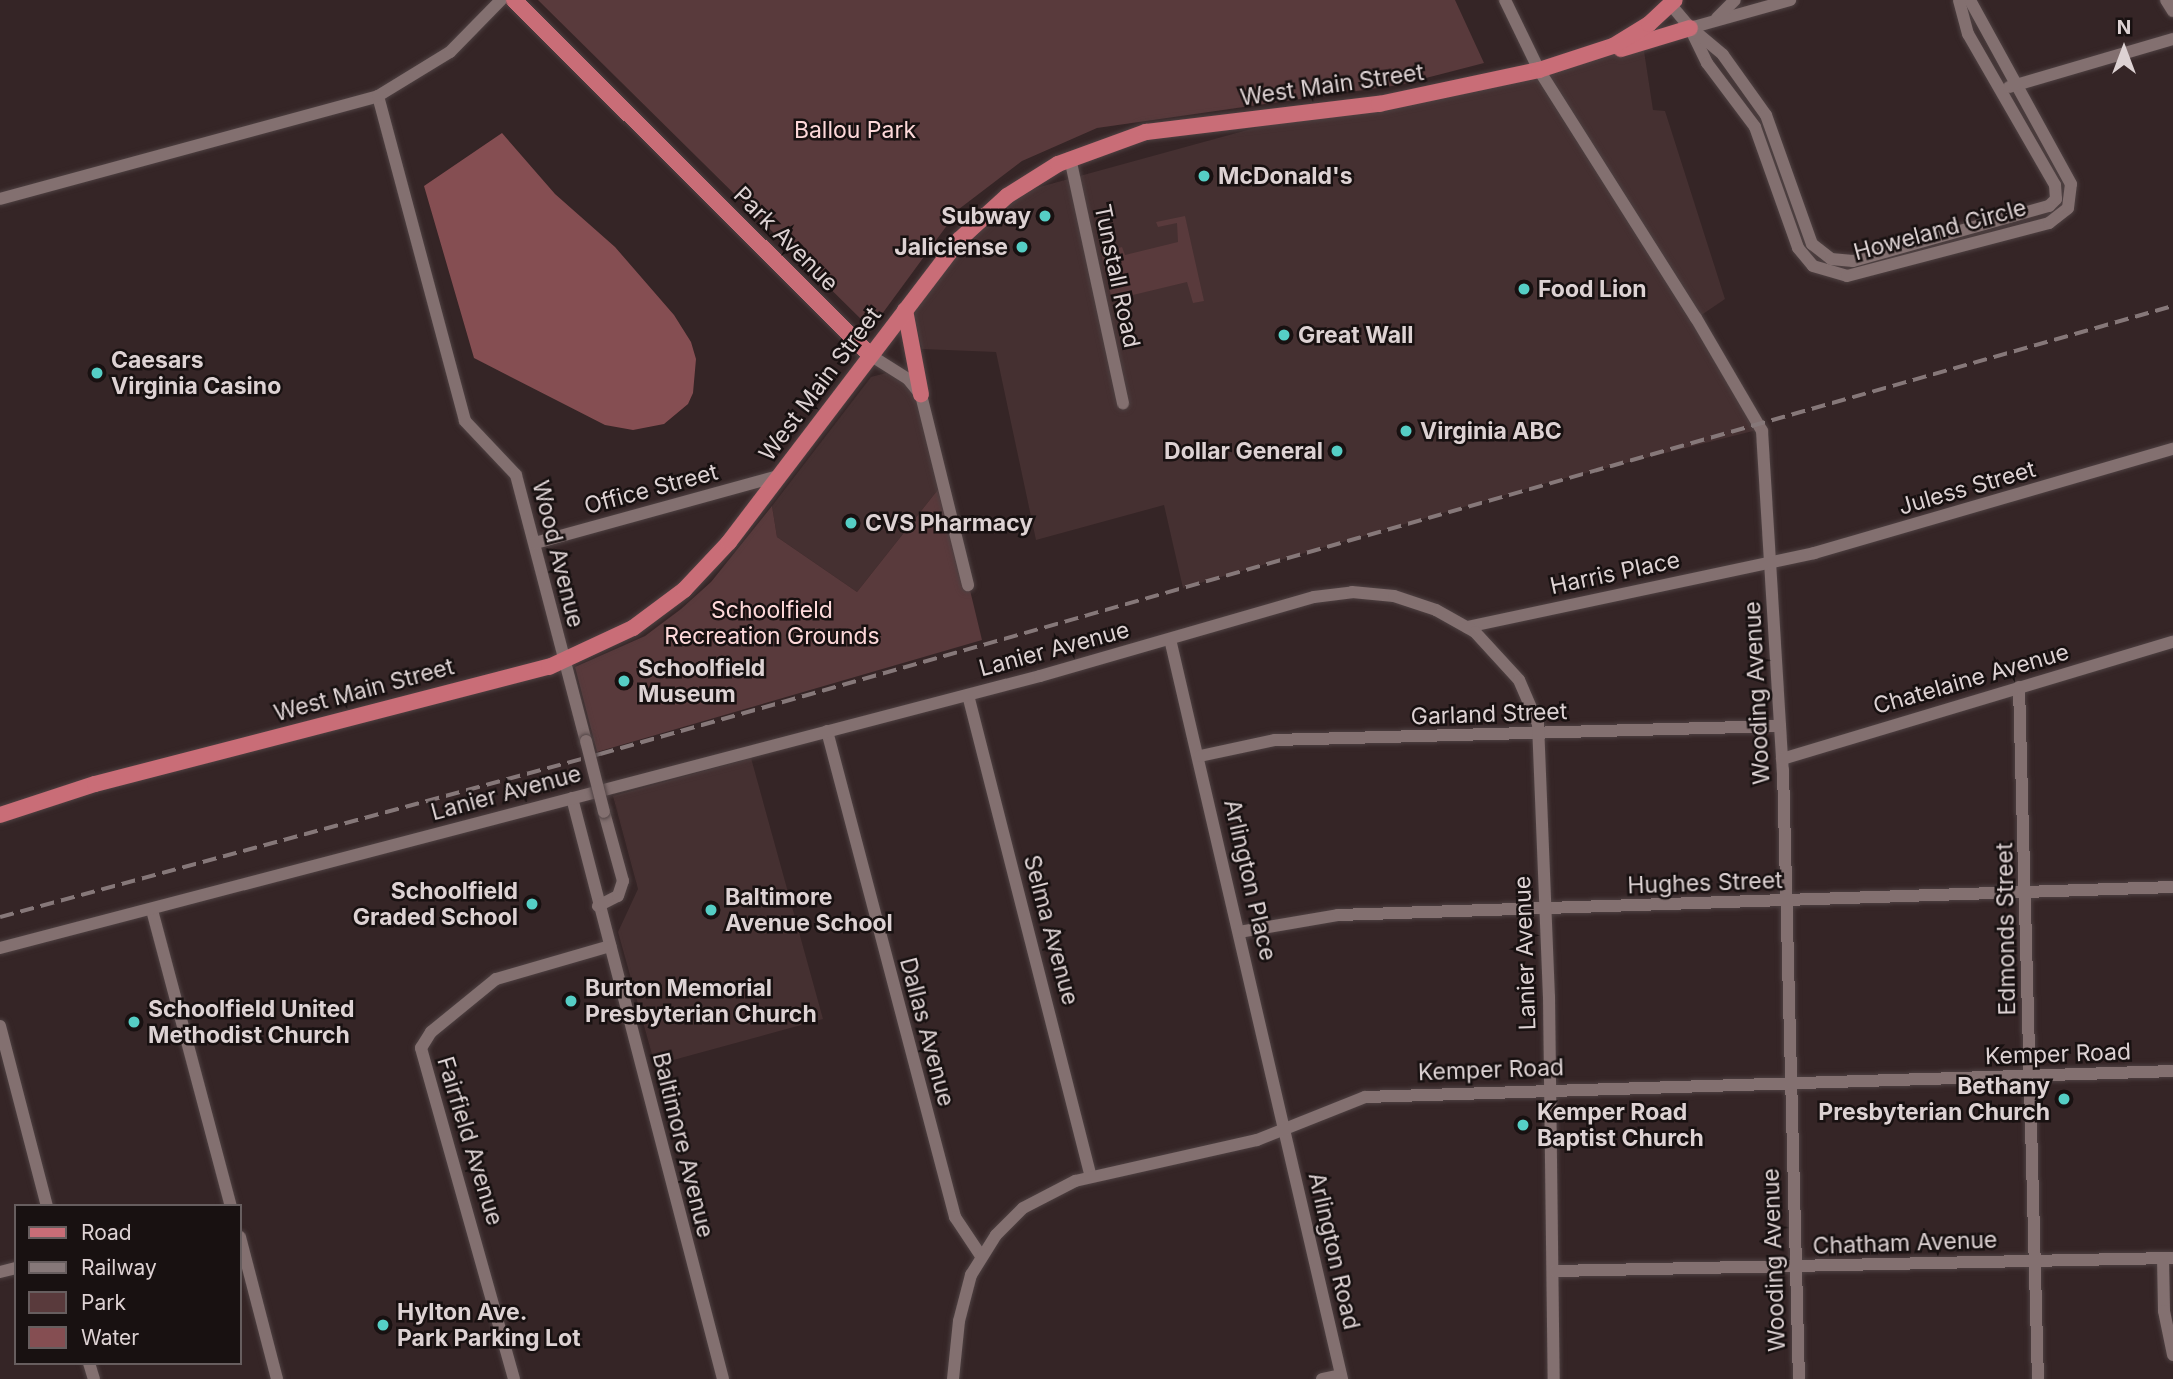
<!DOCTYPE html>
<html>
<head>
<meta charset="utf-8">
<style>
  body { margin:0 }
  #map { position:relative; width:2173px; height:1379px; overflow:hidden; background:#352526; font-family:Inter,sans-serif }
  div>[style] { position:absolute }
  .built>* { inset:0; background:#453031 }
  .green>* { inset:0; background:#593a3c }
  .water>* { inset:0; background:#854e52 }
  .roads { filter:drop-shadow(0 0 2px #4e4142) drop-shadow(0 0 2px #4e4142) }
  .minor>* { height:12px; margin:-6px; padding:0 6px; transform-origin:6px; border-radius:6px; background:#837070 }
  .major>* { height:16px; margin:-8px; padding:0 8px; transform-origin:8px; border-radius:8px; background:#c96d77 }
  .rail>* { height:3.5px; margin-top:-1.75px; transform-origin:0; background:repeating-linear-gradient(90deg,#867879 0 14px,transparent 0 21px) }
  .bridges { filter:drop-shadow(0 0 2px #4e4142) drop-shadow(0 0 2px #4e4142) }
  .minor-bridge>* { height:12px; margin:-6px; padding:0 6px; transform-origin:6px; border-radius:6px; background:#837070 }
  .dots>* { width:19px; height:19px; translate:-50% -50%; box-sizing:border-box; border:4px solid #181111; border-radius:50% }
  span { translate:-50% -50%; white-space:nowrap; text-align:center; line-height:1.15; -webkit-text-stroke:5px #181111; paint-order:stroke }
  .street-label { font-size:23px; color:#ddd2d3 }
  .park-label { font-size:23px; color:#fdd8d9 }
  .poi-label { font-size:23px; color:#ddd2d3; font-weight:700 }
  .left { translate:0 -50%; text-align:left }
  .right { translate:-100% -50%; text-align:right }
  .legend { position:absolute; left:14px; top:1204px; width:228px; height:161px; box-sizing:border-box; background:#181111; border:2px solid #675e5f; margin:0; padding:9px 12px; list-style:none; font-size:21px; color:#ddd2d3 }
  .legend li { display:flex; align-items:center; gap:14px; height:35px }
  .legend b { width:35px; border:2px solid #675e5f }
  .north { position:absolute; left:2089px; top:14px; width:70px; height:70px; -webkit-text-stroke:5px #181111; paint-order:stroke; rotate:0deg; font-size:19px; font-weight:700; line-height:28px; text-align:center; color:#ddd2d3 }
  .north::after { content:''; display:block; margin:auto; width:24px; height:32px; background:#ddd2d3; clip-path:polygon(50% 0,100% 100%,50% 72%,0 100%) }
</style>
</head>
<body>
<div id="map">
  <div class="built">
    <i style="clip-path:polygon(1637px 45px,1644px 51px,1653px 110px,1665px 111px,1725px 299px,1697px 318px,1761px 429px,1554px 481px,1183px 588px,1164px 505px,1036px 540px,996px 352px,922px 349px,911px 302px,1007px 196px,1309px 113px)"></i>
    <i style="clip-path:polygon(894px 371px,914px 385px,944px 482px,857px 592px,777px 537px,772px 506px,871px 377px)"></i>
    <i style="clip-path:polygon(751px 758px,823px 1019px,655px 1065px,618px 932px,638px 889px,613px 796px)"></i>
  </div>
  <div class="green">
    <i style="clip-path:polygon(538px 0,1455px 0,1484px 63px,1399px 85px,1097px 128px,1022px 161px,959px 209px,871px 329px)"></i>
    <i style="clip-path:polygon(1185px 216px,1204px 301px,1193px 303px,1187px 282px,1112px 300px,1101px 253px,1122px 247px,1125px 255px,1178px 242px,1177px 223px,1158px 227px,1156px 222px)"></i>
    <i style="clip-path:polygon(944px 482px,982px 640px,597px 752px,575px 667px,645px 636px,681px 609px,711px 582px,772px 506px,777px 537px,857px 592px)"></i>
  </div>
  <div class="water">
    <i style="clip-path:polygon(502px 133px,555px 194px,615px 247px,674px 315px,691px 342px,696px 359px,693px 393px,688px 404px,664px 424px,633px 430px,605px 425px,474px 358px,424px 186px)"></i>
  </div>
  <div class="roads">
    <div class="minor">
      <i style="left:1505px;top:0;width:78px;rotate:64.1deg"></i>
      <i style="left:1539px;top:70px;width:294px;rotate:57.7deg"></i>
      <i style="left:1696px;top:318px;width:131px;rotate:59.7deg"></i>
      <i style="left:1762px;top:431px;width:340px;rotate:86.5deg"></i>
      <i style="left:1783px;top:770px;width:609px;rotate:88.5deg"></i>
      <i style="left:2166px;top:0;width:13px;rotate:58deg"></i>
      <i style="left:1671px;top:5px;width:30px;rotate:50deg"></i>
      <i style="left:1690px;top:28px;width:104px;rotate:-15.6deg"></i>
      <i style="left:1717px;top:18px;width:25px;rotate:-45deg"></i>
      <i style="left:1690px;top:28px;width:39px;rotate:64deg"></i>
      <i style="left:1707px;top:63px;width:80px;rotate:53.1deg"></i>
      <i style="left:1755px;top:127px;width:128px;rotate:70.4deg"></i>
      <i style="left:1798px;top:248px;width:23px;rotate:50deg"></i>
      <i style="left:1813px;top:266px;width:35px;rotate:16deg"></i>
      <i style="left:1847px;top:276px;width:209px;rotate:-14.7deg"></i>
      <i style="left:2049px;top:223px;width:24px;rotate:-38deg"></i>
      <i style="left:2068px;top:208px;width:24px;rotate:-83deg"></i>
      <i style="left:2071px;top:184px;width:210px;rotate:-118.8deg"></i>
      <i style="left:1696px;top:32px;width:35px;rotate:40deg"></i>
      <i style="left:1723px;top:55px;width:74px;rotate:54.4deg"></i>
      <i style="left:1766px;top:115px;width:137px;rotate:70.4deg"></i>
      <i style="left:1812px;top:244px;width:24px;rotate:38deg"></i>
      <i style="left:1831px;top:259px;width:22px;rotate:5deg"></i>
      <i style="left:1853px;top:261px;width:204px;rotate:-15.7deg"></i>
      <i style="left:2049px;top:206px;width:10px;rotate:-45deg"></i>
      <i style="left:2056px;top:199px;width:14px;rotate:-94deg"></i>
      <i style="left:2055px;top:185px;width:174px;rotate:-119.9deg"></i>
      <i style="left:1968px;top:34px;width:35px;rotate:-105deg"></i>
      <i style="left:2009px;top:87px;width:171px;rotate:-16.3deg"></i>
      <i style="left:378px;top:96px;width:336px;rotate:75deg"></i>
      <i style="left:465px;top:421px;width:74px;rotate:46.6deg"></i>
      <i style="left:516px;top:475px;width:275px;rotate:75.3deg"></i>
      <i style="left:1070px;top:158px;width:251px;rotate:77.8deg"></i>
      <i style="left:0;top:199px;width:392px;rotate:-15.2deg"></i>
      <i style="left:378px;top:96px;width:84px;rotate:-31.4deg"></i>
      <i style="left:450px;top:52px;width:73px;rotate:-45.6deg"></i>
      <i style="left:870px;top:355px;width:45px;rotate:32.3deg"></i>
      <i style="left:908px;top:379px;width:21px;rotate:51deg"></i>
      <i style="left:921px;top:395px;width:196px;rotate:76.1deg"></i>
      <i style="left:535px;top:543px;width:252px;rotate:-15.4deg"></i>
      <i style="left:1467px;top:627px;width:355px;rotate:-12deg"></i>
      <i style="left:1814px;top:553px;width:374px;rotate:-16.2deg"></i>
      <i style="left:1170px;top:639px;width:760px;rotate:76.91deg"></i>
      <i style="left:2019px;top:687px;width:692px;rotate:88.43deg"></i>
      <i style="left:968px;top:695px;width:497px;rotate:75.7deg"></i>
      <i style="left:827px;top:731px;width:503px;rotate:75.24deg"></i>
      <i style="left:955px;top:1217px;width:47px;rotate:56.3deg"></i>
      <i style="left:1200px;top:756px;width:77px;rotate:-12deg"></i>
      <i style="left:1275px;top:740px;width:505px;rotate:-1.59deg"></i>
      <i style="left:1782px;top:759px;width:408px;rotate:-16.7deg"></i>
      <i style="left:572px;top:798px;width:600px;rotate:75.43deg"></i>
      <i style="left:598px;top:906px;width:22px;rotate:-27deg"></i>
      <i style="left:618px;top:896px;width:16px;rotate:-72deg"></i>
      <i style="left:623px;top:881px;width:72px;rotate:-105.4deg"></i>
      <i style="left:152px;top:910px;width:306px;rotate:75.1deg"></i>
      <i style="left:1239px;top:932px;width:100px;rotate:-9.7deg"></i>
      <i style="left:1338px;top:915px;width:835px;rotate:-1.92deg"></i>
      <i style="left:0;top:948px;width:1075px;rotate:-14.66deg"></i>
      <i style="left:1040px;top:676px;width:285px;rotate:-16.1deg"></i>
      <i style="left:1314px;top:597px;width:38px;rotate:-7deg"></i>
      <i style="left:1352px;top:592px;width:42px;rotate:5.4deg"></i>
      <i style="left:1394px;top:596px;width:44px;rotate:18.4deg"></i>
      <i style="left:1436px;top:610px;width:45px;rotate:29.4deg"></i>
      <i style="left:1475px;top:632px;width:65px;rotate:47.5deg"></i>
      <i style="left:1519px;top:680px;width:48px;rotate:66.6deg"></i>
      <i style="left:1538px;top:724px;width:273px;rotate:87.7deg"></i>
      <i style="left:1549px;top:997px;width:382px;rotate:89.3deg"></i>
      <i style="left:0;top:1026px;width:186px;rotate:75.4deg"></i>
      <i style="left:240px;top:1237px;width:147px;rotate:75.4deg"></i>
      <i style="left:2163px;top:1258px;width:53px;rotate:88.9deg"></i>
      <i style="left:2164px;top:1311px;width:45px;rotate:78.4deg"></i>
      <i style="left:1555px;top:1271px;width:618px;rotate:-1.21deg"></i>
      <i style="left:0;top:1272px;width:16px;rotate:-14deg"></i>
      <i style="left:89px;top:1363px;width:17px;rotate:73deg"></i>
      <i style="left:514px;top:1379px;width:344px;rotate:-105.7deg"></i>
      <i style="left:421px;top:1048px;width:19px;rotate:-58deg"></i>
      <i style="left:431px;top:1032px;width:84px;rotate:-39.2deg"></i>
      <i style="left:496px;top:979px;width:119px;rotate:-16.1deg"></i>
      <i style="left:953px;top:1379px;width:58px;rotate:-84.1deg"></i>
      <i style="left:959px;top:1321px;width:48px;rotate:-75.4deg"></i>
      <i style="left:971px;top:1275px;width:47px;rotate:-58deg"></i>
      <i style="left:996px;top:1235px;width:38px;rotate:-45deg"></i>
      <i style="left:1023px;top:1208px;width:59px;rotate:-27.4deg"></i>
      <i style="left:1075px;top:1181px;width:187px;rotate:-12.7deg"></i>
      <i style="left:1257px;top:1140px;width:116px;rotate:-21.7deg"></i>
      <i style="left:1365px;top:1097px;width:808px;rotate:-1.84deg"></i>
      <i style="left:1322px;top:1379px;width:19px;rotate:-12deg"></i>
    </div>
    <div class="major">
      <i style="left:514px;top:0;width:503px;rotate:44.92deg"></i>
      <i style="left:1621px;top:49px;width:72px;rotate:-16.9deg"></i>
      <i style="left:905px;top:310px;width:86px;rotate:79.3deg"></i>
      <i style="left:0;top:815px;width:100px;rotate:-18.1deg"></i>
      <i style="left:95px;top:784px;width:469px;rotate:-14.5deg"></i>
      <i style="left:549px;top:667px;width:93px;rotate:-24.9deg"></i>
      <i style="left:633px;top:628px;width:64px;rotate:-36.7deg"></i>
      <i style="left:684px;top:590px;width:66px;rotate:-46.8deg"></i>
      <i style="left:729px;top:542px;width:380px;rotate:-52.7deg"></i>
      <i style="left:959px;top:240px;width:65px;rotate:-42.5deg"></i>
      <i style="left:1007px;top:196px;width:60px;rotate:-32.1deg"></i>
      <i style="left:1058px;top:164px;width:94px;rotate:-20deg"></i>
      <i style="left:1146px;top:132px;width:235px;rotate:-6.9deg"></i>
      <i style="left:1379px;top:104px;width:164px;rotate:-12deg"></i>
      <i style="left:1539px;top:70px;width:78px;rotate:-18deg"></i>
      <i style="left:1613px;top:46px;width:42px;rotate:-31.4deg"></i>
      <i style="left:1649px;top:24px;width:35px;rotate:-43deg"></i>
    </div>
  </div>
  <div class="rail">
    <i style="left:0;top:917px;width:622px;rotate:-15.2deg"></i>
    <i style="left:600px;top:754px;width:1636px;rotate:-15.9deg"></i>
  </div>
  <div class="bridges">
    <div class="minor-bridge">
      <i style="left:586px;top:741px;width:73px;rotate:75.8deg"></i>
    </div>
  </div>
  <div class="dots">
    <i style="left:1204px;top:176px;background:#55cec5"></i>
    <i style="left:1045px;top:216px;background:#55cec5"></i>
    <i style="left:1022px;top:247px;background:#55cec5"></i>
    <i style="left:1524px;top:289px;background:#55cec5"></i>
    <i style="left:1284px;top:335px;background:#55cec5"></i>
    <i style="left:97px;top:373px;background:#55cec5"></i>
    <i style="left:1406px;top:431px;background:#55cec5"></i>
    <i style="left:1337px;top:451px;background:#55cec5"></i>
    <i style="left:851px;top:523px;background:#55cec5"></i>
    <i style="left:624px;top:681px;background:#55cec5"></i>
    <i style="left:532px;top:904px;background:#55cec5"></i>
    <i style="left:711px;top:910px;background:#55cec5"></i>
    <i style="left:571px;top:1001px;background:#55cec5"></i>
    <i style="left:134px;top:1022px;background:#55cec5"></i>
    <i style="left:2064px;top:1099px;background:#55cec5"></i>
    <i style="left:1523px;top:1125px;background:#55cec5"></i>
    <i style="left:383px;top:1325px;background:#55cec5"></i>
  </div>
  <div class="street-label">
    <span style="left:1332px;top:85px;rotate:-8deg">West Main Street</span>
    <span style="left:1940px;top:230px;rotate:-15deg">Howeland Circle</span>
    <span style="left:786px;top:239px;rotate:45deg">Park Avenue</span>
    <span style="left:1117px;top:276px;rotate:78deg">Tunstall Road</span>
    <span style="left:820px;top:384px;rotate:-53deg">West Main Street</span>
    <span style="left:1967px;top:488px;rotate:-16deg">Juless Street</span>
    <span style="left:651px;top:489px;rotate:-15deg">Office Street</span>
    <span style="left:558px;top:554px;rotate:76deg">Wood Avenue</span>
    <span style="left:1615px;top:573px;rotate:-12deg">Harris Place</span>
    <span style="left:1054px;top:649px;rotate:-15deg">Lanier Avenue</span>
    <span style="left:1971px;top:679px;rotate:-16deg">Chatelaine Avenue</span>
    <span style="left:364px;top:690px;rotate:-15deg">West Main Street</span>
    <span style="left:1757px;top:693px;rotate:-93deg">Wooding Avenue</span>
    <span style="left:1489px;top:714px;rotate:-2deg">Garland Street</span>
    <span style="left:506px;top:793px;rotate:-15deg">Lanier Avenue</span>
    <span style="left:1250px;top:880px;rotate:77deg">Arlington Place</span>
    <span style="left:1705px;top:883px;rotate:-2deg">Hughes Street</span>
    <span style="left:2006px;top:929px;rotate:-91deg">Edmonds Street</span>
    <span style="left:1051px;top:930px;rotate:75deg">Selma Avenue</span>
    <span style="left:1525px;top:953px;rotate:-92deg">Lanier Avenue</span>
    <span style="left:927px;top:1032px;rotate:75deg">Dallas Avenue</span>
    <span style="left:2058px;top:1054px;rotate:-2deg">Kemper Road</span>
    <span style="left:1491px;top:1070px;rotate:-2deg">Kemper Road</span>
    <span style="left:470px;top:1141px;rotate:73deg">Fairfield Avenue</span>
    <span style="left:683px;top:1145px;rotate:76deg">Baltimore Avenue</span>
    <span style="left:1905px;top:1243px;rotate:-2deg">Chatham Avenue</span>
    <span style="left:1334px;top:1251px;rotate:77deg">Arlington Road</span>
    <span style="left:1774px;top:1260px;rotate:-92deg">Wooding Avenue</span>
  </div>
  <div class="park-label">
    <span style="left:855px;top:130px">Ballou Park</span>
    <span style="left:772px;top:623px">Schoolfield<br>Recreation Grounds</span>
  </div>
  <div class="poi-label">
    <span class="left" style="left:1218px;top:176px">McDonald's</span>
    <span class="right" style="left:1031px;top:216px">Subway</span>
    <span class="right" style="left:1008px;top:247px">Jaliciense</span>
    <span class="left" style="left:1538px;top:289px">Food Lion</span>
    <span class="left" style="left:1298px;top:335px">Great Wall</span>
    <span class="left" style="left:111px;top:373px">Caesars<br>Virginia Casino</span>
    <span class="left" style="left:1420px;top:431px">Virginia ABC</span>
    <span class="right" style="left:1323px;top:451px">Dollar General</span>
    <span class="left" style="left:865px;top:523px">CVS Pharmacy</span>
    <span class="left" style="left:638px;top:681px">Schoolfield<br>Museum</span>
    <span class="right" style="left:518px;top:904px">Schoolfield<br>Graded School</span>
    <span class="left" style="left:725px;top:910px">Baltimore<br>Avenue School</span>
    <span class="left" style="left:585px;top:1001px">Burton Memorial<br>Presbyterian Church</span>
    <span class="left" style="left:148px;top:1022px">Schoolfield United<br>Methodist Church</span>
    <span class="right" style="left:2050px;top:1099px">Bethany<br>Presbyterian Church</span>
    <span class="left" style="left:1537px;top:1125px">Kemper Road<br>Baptist Church</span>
    <span class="left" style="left:397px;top:1325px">Hylton Ave.<br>Park Parking Lot</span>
  </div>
  <ul class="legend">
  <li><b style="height:9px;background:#c96d77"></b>Road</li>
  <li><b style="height:9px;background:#867879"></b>Railway</li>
  <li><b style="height:19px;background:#593a3c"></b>Park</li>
  <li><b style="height:19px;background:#854e52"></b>Water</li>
  </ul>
  <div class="north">N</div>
</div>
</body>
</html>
